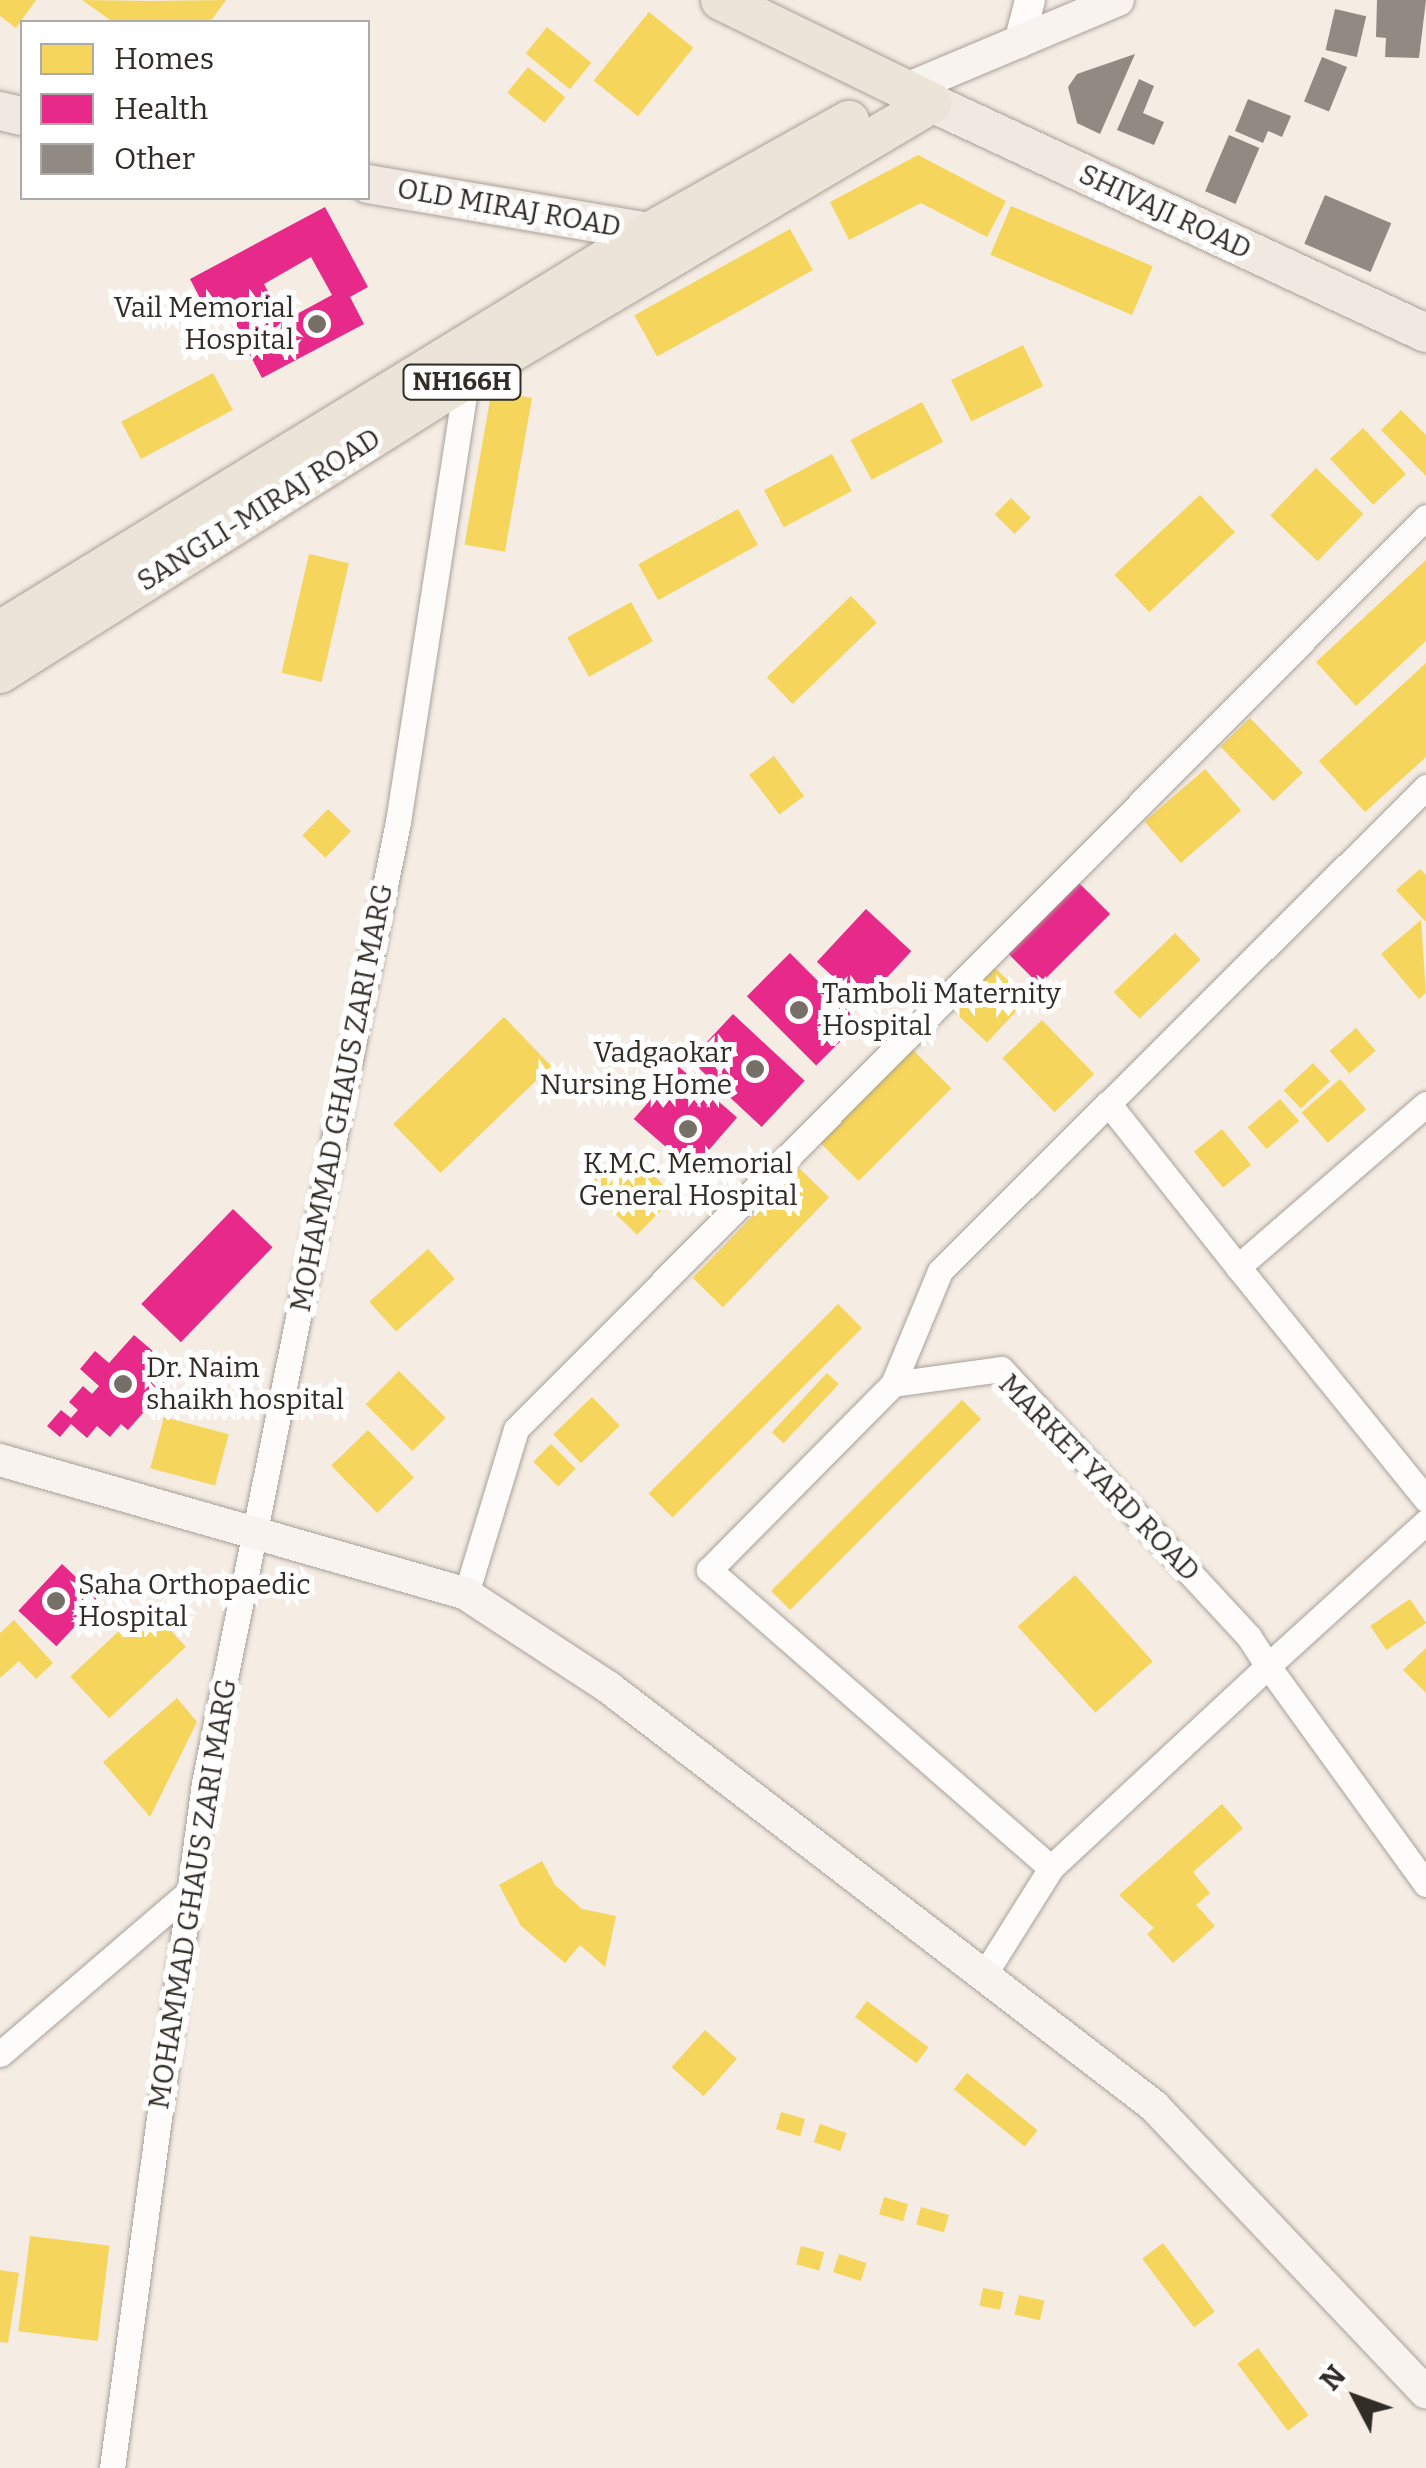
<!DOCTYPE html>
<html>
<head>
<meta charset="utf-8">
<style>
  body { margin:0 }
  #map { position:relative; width:1426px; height:2468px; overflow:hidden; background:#f5ece3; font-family:Bitter,serif }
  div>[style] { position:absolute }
  .homes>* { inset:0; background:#f6d55c; transform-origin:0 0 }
  .health>* { inset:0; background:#e7298a; transform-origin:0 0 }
  .building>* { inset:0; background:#908a83; transform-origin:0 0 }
  .roads { filter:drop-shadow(0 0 2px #a8a19a) drop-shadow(0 0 2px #a8a19a) }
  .minor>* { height:25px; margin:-12.5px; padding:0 12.5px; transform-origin:12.5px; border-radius:12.5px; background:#fefcfb }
  .tertiary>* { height:30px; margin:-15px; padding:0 15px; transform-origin:15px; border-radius:15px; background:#fefcfb }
  .secondary>* { height:32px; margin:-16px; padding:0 16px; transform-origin:16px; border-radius:16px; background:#f8f3ee }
  .primary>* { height:38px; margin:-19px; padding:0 19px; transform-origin:19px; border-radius:19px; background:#f1e9e1 }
  .trunk>* { height:40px; margin:-20px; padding:0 20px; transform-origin:20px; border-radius:20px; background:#ede4d9 }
  .dots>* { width:28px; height:28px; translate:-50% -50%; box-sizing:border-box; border:5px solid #fff; border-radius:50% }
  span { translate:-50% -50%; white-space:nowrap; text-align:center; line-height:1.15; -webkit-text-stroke:10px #fff; paint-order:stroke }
  .shield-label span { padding:2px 8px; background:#fff; border:2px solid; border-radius:8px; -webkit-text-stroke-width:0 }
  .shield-label { font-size:25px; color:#312c25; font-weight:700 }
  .street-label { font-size:28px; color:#312c25 }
  .poi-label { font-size:28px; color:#312c25 }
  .right { translate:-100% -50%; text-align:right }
  .left { translate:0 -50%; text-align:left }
  .legend { position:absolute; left:20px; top:20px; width:350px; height:180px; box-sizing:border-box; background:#fff; border:2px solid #adaba8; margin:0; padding:12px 18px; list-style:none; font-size:30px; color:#312c25 }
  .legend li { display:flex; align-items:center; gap:20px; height:50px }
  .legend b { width:50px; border:2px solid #adaba8 }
  .north { position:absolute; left:1306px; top:2348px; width:100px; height:100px; -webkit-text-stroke:8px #fff; paint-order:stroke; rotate:311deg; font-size:28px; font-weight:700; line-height:40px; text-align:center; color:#312c25 }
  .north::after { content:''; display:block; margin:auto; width:35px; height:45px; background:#312c25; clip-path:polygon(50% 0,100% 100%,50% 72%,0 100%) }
</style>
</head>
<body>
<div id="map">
  <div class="homes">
    <i style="clip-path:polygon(0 0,36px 0,16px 28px,0 16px)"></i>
    <i style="clip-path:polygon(82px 0,149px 1px,226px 0,210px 22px,113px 22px)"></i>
    <i style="left:649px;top:12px;width:57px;height:88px;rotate:39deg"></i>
    <i style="left:547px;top:27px;width:57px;height:34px;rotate:39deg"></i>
    <i style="left:528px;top:67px;width:48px;height:33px;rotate:39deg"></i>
    <i style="clip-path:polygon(918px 155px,1006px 201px,987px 237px,921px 203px,849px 240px,830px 202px)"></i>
    <i style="left:1011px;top:206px;width:154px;height:53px;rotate:23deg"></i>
    <i style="left:790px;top:229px;width:47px;height:178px;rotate:61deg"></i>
    <i style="left:1023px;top:345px;width:46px;height:80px;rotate:64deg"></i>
    <i style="left:213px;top:373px;width:42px;height:104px;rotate:62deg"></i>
    <i style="left:532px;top:398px;width:156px;height:41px;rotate:100deg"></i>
    <i style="left:922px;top:402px;width:45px;height:81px;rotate:62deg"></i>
    <i style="clip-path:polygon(1401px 410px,1426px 435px,1426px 476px,1381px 430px)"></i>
    <i style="left:1363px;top:428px;width:63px;height:45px;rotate:47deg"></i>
    <i style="left:832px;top:454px;width:42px;height:77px;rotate:62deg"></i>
    <i style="left:1316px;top:468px;width:66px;height:66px;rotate:44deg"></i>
    <i style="left:1200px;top:495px;width:51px;height:117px;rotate:47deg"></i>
    <i style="left:1011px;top:498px;width:28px;height:23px;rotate:45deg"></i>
    <i style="left:738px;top:509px;width:41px;height:114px;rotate:61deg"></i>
    <i style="left:309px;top:554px;width:41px;height:122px;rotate:13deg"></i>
    <i style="clip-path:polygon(1426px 560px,1426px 641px,1356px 706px,1316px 662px)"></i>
    <i style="left:851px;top:596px;width:37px;height:117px;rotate:46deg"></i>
    <i style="left:631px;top:602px;width:45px;height:73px;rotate:61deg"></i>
    <i style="clip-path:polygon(1426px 663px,1426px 757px,1365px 812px,1319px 761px)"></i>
    <i style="left:1250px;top:718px;width:76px;height:41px;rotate:46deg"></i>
    <i style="left:774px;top:756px;width:50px;height:31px;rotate:53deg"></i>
    <i style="left:1205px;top:769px;width:55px;height:80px;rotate:49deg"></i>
    <i style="left:328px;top:809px;width:32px;height:37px;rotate:44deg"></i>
    <i style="clip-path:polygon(1420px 869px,1426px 875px,1426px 922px,1396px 890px)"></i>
    <i style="clip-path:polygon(1421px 920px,1426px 993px,1419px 999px,1381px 954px)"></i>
    <i style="left:1175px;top:933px;width:37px;height:85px;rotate:46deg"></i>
    <i style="left:995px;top:968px;width:45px;height:60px;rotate:43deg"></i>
    <i style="left:504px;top:1017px;width:68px;height:154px;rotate:46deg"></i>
    <i style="left:1042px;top:1020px;width:75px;height:55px;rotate:46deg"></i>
    <i style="left:1356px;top:1028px;width:30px;height:35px;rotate:49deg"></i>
    <i style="left:911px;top:1048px;width:57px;height:131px;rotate:45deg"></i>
    <i style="left:1313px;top:1063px;width:25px;height:40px;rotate:47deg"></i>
    <i style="left:1340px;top:1079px;width:40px;height:51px;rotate:49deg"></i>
    <i style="left:1280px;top:1099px;width:29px;height:43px;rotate:49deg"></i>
    <i style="left:1222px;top:1129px;width:46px;height:36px;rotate:51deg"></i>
    <i style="left:625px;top:1148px;width:69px;height:54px;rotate:44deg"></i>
    <i style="left:799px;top:1168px;width:42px;height:153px;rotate:44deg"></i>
    <i style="left:428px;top:1249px;width:40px;height:79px;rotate:48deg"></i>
    <i style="left:838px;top:1304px;width:34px;height:268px;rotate:45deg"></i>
    <i style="left:399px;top:1371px;width:66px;height:47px;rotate:45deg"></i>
    <i style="left:827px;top:1373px;width:16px;height:81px;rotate:43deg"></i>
    <i style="left:592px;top:1397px;width:40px;height:54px;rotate:46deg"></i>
    <i style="left:962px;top:1400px;width:27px;height:270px;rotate:45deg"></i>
    <i style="left:164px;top:1417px;width:67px;height:53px;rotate:15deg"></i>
    <i style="left:368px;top:1430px;width:66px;height:51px;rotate:46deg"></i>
    <i style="left:551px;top:1444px;width:35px;height:25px;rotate:45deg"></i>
    <i style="left:1075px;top:1575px;width:116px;height:77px;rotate:48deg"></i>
    <i style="left:1410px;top:1599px;width:29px;height:48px;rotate:56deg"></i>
    <i style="left:147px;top:1605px;width:57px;height:105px;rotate:47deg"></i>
    <i style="clip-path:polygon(14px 1620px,53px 1663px,36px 1679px,19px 1661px,0 1678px,0 1633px)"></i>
    <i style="clip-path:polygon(1426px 1648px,1426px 1693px,1403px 1670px)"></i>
    <i style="clip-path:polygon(177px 1698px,197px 1722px,150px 1817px,103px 1762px)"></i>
    <i style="clip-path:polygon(1222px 1804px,1243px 1828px,1193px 1872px,1210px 1893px,1196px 1905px,1215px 1926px,1173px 1963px,1147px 1934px,1154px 1928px,1119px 1895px)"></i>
    <i style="clip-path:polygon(542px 1861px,555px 1885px,582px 1909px,616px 1916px,605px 1967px,580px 1945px,565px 1963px,521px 1926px,499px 1885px)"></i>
    <i style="left:867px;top:2001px;width:77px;height:20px;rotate:37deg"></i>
    <i style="left:705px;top:2030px;width:43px;height:50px;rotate:42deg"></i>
    <i style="left:967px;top:2073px;width:91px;height:21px;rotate:39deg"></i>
    <i style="left:781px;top:2112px;width:25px;height:18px;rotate:16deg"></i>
    <i style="left:820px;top:2124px;width:28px;height:19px;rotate:19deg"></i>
    <i style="left:884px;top:2197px;width:25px;height:18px;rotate:16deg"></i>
    <i style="left:921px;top:2207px;width:29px;height:18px;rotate:16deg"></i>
    <i style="left:30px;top:2236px;width:80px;height:96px;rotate:7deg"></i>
    <i style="left:1163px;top:2243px;width:86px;height:26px;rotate:53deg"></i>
    <i style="left:801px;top:2246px;width:24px;height:19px;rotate:15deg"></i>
    <i style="left:839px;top:2254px;width:29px;height:19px;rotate:18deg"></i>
    <i style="clip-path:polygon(0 2270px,19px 2273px,8px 2343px,0 2342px)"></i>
    <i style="left:983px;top:2288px;width:21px;height:18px;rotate:11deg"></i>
    <i style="left:1019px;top:2295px;width:26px;height:20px;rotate:13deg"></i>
    <i style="left:1258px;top:2348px;width:84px;height:26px;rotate:53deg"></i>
  </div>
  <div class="health">
    <i style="clip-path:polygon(evenodd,325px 207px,368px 287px,350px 297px,364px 324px,262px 378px,219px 296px,203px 304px,190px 279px,325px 207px,311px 257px,332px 295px,284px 321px,264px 284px,311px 257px)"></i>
    <i style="left:1079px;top:883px;width:44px;height:100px;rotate:45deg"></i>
    <i style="left:866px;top:909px;width:62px;height:72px;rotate:43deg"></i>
    <i style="left:790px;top:953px;width:98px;height:61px;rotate:45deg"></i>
    <i style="left:733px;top:1014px;width:98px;height:63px;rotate:43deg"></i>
    <i style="left:679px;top:1067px;width:77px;height:69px;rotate:41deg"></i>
    <i style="left:233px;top:1209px;width:55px;height:132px;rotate:44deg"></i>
    <i style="clip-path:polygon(134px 1335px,174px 1369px,172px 1380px,128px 1430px,121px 1424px,110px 1437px,97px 1426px,87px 1438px,71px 1424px,60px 1437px,47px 1426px,61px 1410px,71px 1418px,78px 1410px,69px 1402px,83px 1386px,92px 1394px,99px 1386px,80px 1369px,95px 1351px,109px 1363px)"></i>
    <i style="left:62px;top:1564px;width:52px;height:64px;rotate:43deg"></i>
  </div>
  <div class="building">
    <i style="clip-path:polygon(1377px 0,1426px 0,1419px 58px,1385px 57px,1386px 38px,1376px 37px)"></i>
    <i style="left:1335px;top:9px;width:32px;height:42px;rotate:13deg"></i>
    <i style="clip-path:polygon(1135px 54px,1100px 134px,1077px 123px,1068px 87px,1077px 74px)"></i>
    <i style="left:1322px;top:57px;width:27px;height:48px;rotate:22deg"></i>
    <i style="clip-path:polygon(1139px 79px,1154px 86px,1143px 113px,1164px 122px,1154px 145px,1117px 130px)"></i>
    <i style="clip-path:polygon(1248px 99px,1291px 116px,1282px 137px,1268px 131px,1263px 143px,1235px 131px)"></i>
    <i style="left:1229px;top:135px;width:33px;height:61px;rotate:23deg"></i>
    <i style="left:1325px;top:195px;width:72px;height:53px;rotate:23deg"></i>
  </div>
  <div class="roads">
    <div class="minor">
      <i style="left:1108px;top:1103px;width:209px;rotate:51.6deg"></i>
      <i style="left:1426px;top:1104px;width:249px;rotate:139.1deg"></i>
      <i style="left:1238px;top:1267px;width:299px;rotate:51deg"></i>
      <i style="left:893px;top:1384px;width:109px;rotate:-7.9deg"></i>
      <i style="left:1001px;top:1369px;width:365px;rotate:47.2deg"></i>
      <i style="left:1249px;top:1637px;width:35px;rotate:57deg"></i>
      <i style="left:1268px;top:1666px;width:296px;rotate:137.1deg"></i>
      <i style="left:1051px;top:1868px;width:126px;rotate:122.1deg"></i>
      <i style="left:1426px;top:1522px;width:214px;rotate:137.7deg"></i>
      <i style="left:1268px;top:1666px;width:269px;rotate:54.1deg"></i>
      <i style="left:466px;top:1594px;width:172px;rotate:-73.1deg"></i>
      <i style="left:516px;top:1429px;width:1288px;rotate:-45.06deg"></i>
      <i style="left:1051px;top:1868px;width:454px;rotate:-138.9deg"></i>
      <i style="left:709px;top:1570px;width:262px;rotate:-45.3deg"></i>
      <i style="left:893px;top:1384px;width:122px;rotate:-67.4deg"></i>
      <i style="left:940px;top:1271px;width:686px;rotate:-44.88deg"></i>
      <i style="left:0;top:2054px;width:249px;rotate:-40.6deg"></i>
      <i style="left:112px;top:2468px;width:691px;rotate:-82.35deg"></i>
      <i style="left:204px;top:1783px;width:980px;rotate:-78.59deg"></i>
      <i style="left:398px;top:822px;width:449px;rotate:-81.2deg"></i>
    </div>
    <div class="tertiary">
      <i style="left:1019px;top:43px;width:44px;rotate:-75.7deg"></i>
    </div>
    <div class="secondary">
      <i style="left:904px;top:90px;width:232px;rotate:-22.8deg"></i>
      <i style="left:0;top:1460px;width:485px;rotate:16deg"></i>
      <i style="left:466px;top:1594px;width:170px;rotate:33.2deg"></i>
      <i style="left:608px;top:1687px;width:688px;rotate:37.5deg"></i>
      <i style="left:1154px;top:2106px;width:395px;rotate:46.5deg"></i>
    </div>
    <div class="primary">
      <i style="left:932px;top:103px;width:545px;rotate:24.97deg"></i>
      <i style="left:0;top:111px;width:23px;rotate:13deg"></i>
      <i style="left:368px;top:184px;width:286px;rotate:9.7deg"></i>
    </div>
    <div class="trunk">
      <i style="left:721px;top:0;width:235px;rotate:26deg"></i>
      <i style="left:0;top:631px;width:763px;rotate:-31.54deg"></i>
      <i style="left:650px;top:232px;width:228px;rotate:-29.2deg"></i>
      <i style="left:0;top:673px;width:552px;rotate:-32.28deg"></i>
      <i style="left:467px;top:378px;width:540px;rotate:-30.6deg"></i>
    </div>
  </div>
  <div class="dots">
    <i style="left:317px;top:324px;background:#766f68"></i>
    <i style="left:799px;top:1010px;background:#766f68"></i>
    <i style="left:755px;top:1069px;background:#766f68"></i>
    <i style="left:688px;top:1129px;background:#766f68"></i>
    <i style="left:123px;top:1384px;background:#766f68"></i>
    <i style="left:56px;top:1601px;background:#766f68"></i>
  </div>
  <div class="shield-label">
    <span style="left:462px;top:382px">NH166H</span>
  </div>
  <div class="street-label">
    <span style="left:509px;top:208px;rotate:10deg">OLD MIRAJ ROAD</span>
    <span style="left:1165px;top:212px;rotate:25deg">SHIVAJI ROAD</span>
    <span style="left:259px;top:510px;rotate:-32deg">SANGLI-MIRAJ ROAD</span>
    <span style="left:342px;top:1098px;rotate:-79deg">MOHAMMAD GHAUS ZARI MARG</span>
    <span style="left:1099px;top:1478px;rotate:46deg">MARKET YARD ROAD</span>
    <span style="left:193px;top:1894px;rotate:-81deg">MOHAMMAD GHAUS ZARI MARG</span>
  </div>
  <div class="poi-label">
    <span class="right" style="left:294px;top:324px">Vail Memorial<br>Hospital</span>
    <span class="left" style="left:822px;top:1010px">Tamboli Maternity<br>Hospital</span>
    <span class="right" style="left:732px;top:1069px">Vadgaokar<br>Nursing Home</span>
    <span style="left:688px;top:1180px">K.M.C. Memorial<br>General Hospital</span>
    <span class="left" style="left:146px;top:1384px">Dr. Naim<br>shaikh hospital</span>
    <span class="left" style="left:78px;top:1601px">Saha Orthopaedic<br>Hospital</span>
  </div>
  <ul class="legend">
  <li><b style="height:28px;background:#f6d55c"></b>Homes</li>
  <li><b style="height:28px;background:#e7298a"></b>Health</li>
  <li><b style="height:28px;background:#908a83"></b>Other</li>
  </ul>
  <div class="north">N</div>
</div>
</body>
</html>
